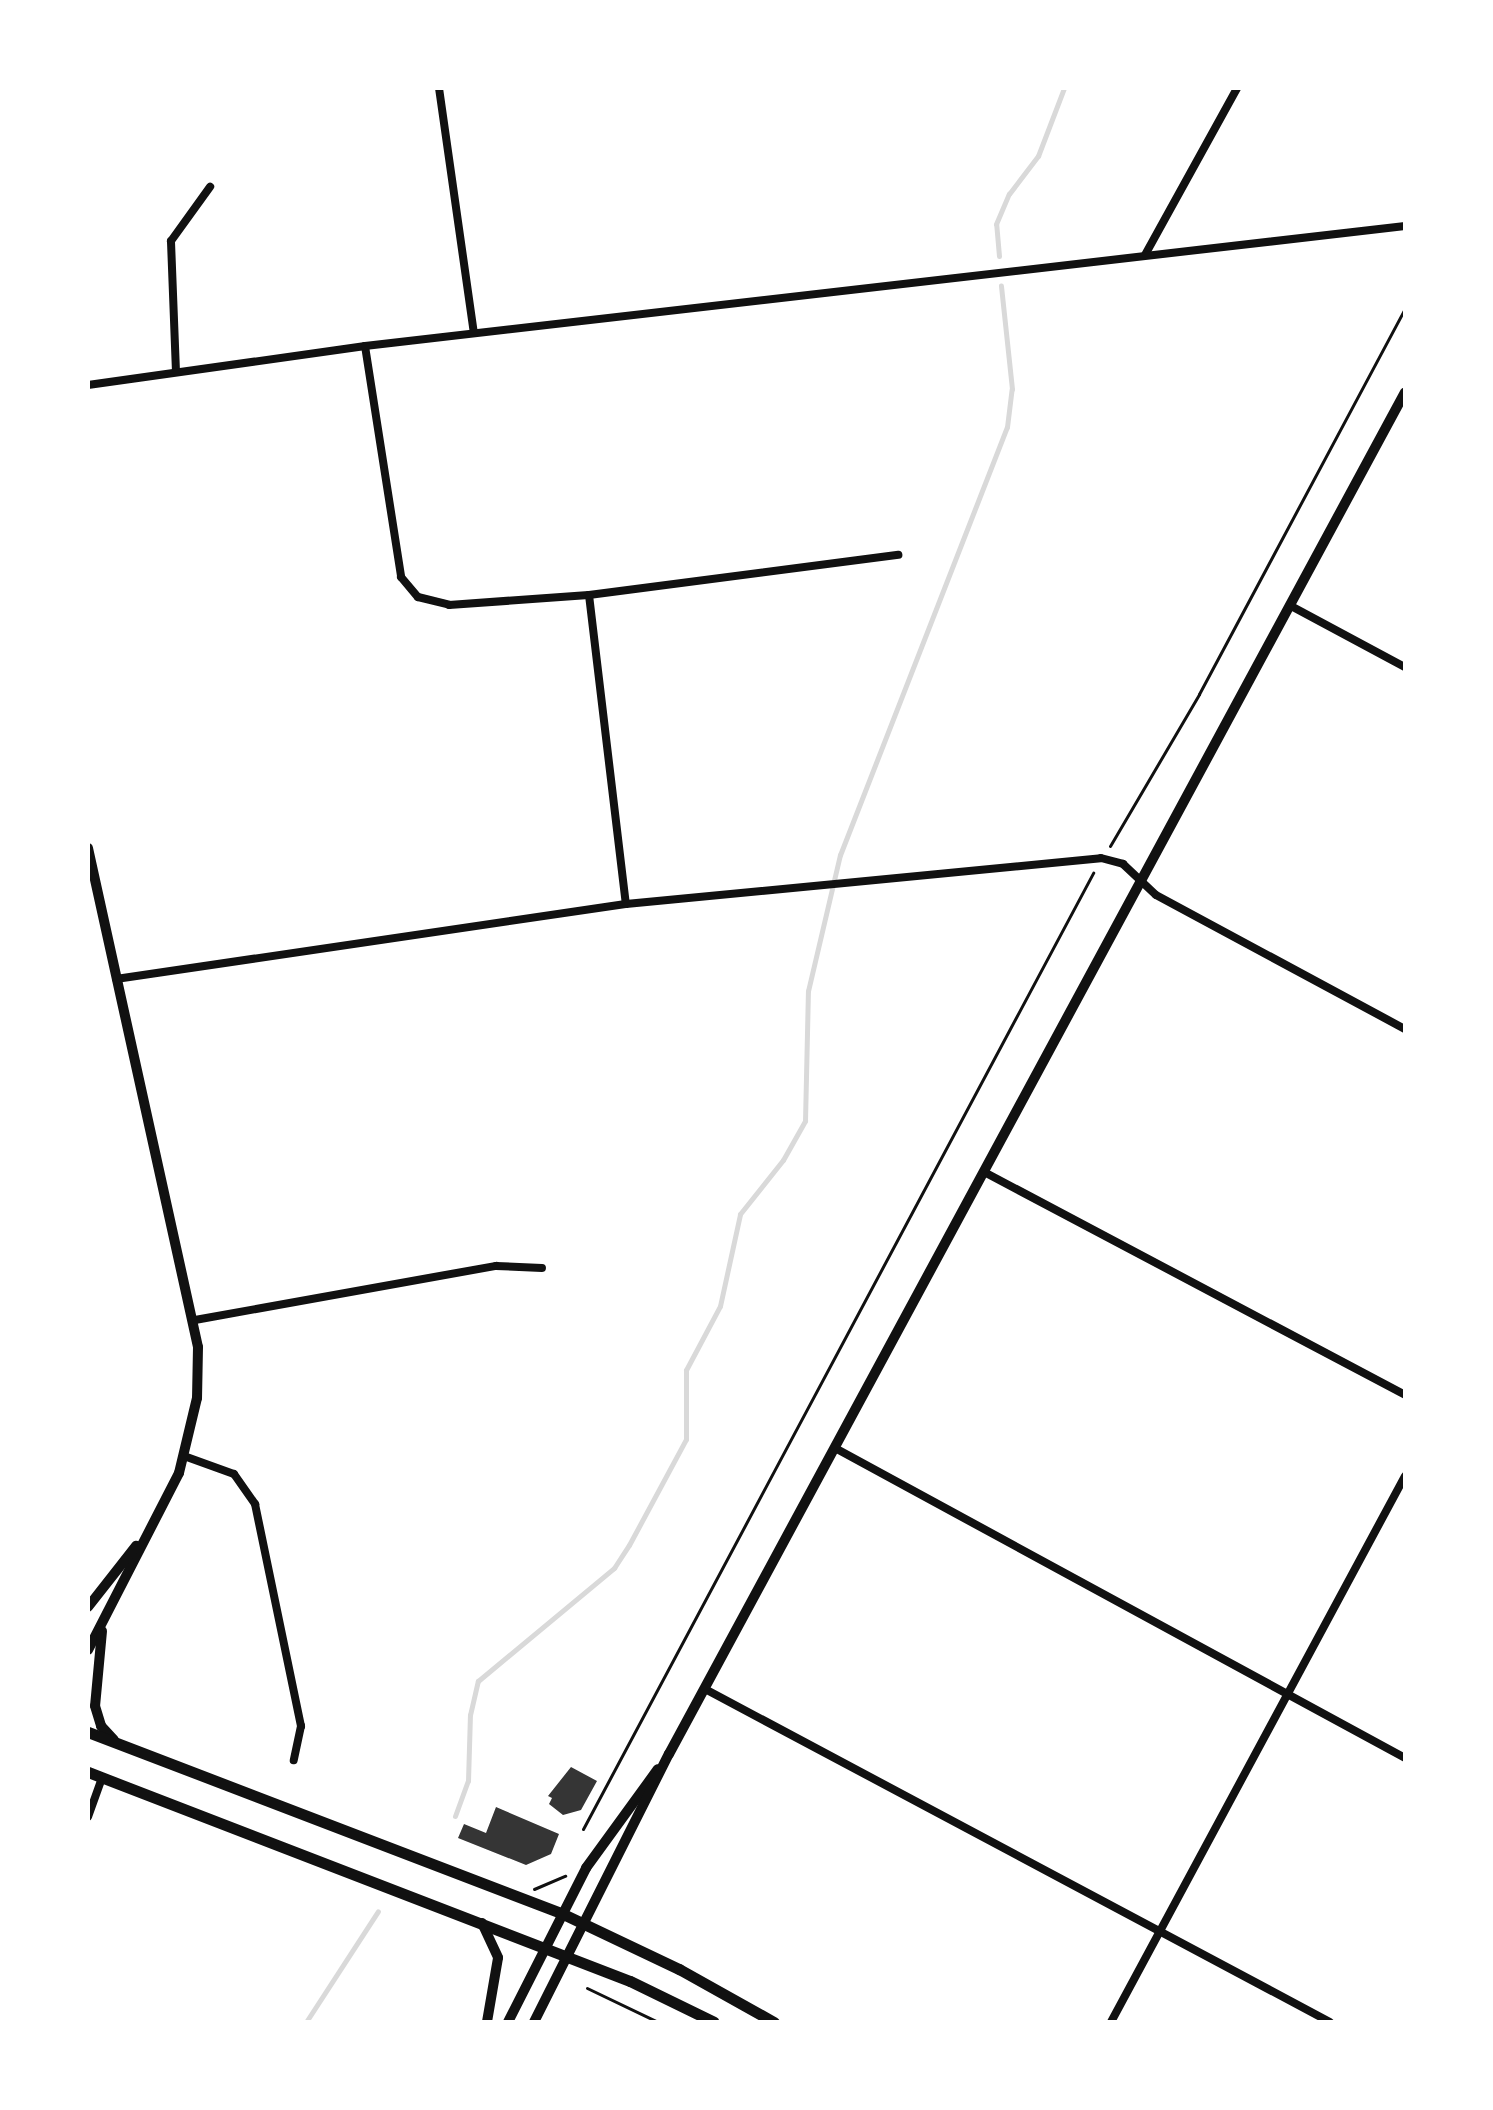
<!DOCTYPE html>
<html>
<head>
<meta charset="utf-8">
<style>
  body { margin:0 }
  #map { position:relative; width:1493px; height:2110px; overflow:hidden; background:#fff; font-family:"Golos Text",sans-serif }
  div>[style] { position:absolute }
  .stream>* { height:5px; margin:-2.5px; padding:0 2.5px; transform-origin:2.5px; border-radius:2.5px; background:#d9d9d9 }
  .building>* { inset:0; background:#353535 }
  .path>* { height:3px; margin:-1.5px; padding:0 1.5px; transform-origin:1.5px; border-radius:1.5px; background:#111 }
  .minor>* { height:8px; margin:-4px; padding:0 4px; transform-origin:4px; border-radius:4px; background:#111 }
  .tertiary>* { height:10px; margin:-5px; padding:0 5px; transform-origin:5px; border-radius:5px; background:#111 }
  .secondary>* { height:11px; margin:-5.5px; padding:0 5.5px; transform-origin:5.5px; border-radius:5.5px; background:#111 }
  span { translate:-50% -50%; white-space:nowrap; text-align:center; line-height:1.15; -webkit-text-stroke:8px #fff; paint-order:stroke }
  .frame { position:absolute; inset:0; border:90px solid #fff; pointer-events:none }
</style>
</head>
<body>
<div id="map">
  <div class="stream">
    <i style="left:999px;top:256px;width:32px;rotate:-95deg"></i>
    <i style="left:996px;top:224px;width:33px;rotate:-67deg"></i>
    <i style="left:1009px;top:194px;width:48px;rotate:-52.7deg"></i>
    <i style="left:1038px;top:156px;width:73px;rotate:-69.1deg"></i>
    <i style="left:455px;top:1816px;width:37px;rotate:-70deg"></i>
    <i style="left:468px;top:1781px;width:66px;rotate:-88.3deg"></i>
    <i style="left:470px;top:1715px;width:35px;rotate:-77deg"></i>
    <i style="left:478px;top:1681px;width:177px;rotate:-39.7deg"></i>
    <i style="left:614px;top:1568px;width:27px;rotate:-57deg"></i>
    <i style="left:629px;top:1545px;width:120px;rotate:-61.7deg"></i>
    <i style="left:686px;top:1439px;width:69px;rotate:-90deg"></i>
    <i style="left:686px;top:1370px;width:72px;rotate:-62deg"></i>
    <i style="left:720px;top:1306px;width:94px;rotate:-77.7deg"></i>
    <i style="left:740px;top:1214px;width:69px;rotate:-51.5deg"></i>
    <i style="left:783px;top:1160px;width:45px;rotate:-60.6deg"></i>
    <i style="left:805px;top:1121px;width:130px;rotate:-88.7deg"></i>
    <i style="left:808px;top:991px;width:140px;rotate:-76.8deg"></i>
    <i style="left:840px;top:855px;width:459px;rotate:-68.7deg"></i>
    <i style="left:1007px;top:427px;width:38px;rotate:-83deg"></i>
    <i style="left:1012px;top:389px;width:104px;rotate:-96.1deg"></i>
    <i style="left:306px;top:2022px;width:132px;rotate:-57deg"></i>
  </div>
  <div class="building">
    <i style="clip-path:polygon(571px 1767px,597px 1781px,581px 1810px,563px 1815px,549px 1804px,552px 1798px,548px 1796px)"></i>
    <i style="clip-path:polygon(496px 1807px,559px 1834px,551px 1854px,526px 1865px,458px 1838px,464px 1824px,486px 1833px)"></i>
  </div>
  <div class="path">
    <i style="left:1110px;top:846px;width:176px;rotate:-59.6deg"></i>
    <i style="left:1199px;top:694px;width:438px;rotate:-61.9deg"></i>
    <i style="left:583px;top:1829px;width:1084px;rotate:-61.92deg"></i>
    <i style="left:534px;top:1889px;width:34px;rotate:-23deg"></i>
    <i style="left:587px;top:1988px;width:79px;rotate:25.6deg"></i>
  </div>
  <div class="minor">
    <i style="left:439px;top:88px;width:247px;rotate:81.9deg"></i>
    <i style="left:1145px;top:255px;width:191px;rotate:-61.1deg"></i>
    <i style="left:365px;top:346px;width:234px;rotate:81.1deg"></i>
    <i style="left:401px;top:577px;width:26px;rotate:50deg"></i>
    <i style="left:418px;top:597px;width:32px;rotate:14deg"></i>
    <i style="left:449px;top:605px;width:140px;rotate:-4.1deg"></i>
    <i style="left:589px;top:595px;width:312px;rotate:-7.4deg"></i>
    <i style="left:176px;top:372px;width:131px;rotate:-92.2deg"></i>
    <i style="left:171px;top:241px;width:67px;rotate:-54.2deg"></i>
    <i style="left:88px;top:385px;width:280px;rotate:-8deg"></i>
    <i style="left:365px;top:346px;width:1047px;rotate:-6.58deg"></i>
    <i style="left:589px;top:595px;width:311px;rotate:83.2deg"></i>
    <i style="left:1291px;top:606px;width:129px;rotate:28.2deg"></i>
    <i style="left:116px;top:979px;width:515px;rotate:-8.37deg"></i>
    <i style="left:626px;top:904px;width:477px;rotate:-5.5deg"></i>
    <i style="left:1101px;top:858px;width:23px;rotate:15deg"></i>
    <i style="left:1123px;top:864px;width:45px;rotate:43.2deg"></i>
    <i style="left:1156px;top:895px;width:283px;rotate:28.3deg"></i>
    <i style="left:986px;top:1173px;width:474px;rotate:27.9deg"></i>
    <i style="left:195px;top:1320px;width:306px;rotate:-10.2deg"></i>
    <i style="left:496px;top:1266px;width:46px;rotate:2.5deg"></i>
    <i style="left:835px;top:1448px;width:649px;rotate:28.54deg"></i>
    <i style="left:184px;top:1456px;width:53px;rotate:19.8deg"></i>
    <i style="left:234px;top:1474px;width:37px;rotate:55deg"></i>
    <i style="left:255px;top:1504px;width:227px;rotate:78.3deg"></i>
    <i style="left:301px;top:1726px;width:35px;rotate:102deg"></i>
    <i style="left:705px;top:1689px;width:708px;rotate:28.05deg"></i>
    <i style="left:88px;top:1817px;width:41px;rotate:-70.3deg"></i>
    <i style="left:1111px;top:2022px;width:620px;rotate:-61.7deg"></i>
  </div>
  <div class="tertiary">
    <i style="left:88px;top:848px;width:511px;rotate:77.57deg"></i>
    <i style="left:198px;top:1347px;width:51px;rotate:91.1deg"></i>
    <i style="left:197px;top:1398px;width:77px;rotate:103.5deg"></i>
    <i style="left:179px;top:1473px;width:199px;rotate:117.2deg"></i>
    <i style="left:88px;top:1607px;width:78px;rotate:-51.8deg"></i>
    <i style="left:102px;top:1631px;width:75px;rotate:95.3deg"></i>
    <i style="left:95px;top:1706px;width:21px;rotate:73deg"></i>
    <i style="left:101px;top:1726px;width:19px;rotate:47deg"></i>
    <i style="left:482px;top:1923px;width:38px;rotate:65deg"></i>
    <i style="left:498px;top:1958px;width:65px;rotate:99.8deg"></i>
    <i style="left:508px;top:2022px;width:173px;rotate:-63.1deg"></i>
    <i style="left:586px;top:1868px;width:122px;rotate:-54deg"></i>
    <i style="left:534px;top:2022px;width:300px;rotate:-63.3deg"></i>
    <i style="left:669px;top:1754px;width:1548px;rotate:-61.61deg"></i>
  </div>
  <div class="secondary">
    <i style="left:88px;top:1732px;width:506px;rotate:20.94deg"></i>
    <i style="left:561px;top:1913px;width:131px;rotate:25.4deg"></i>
    <i style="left:679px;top:1969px;width:109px;rotate:29.2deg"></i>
    <i style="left:88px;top:1772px;width:581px;rotate:21.09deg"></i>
    <i style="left:630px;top:1981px;width:93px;rotate:26deg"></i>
  </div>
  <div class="frame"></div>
</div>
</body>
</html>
